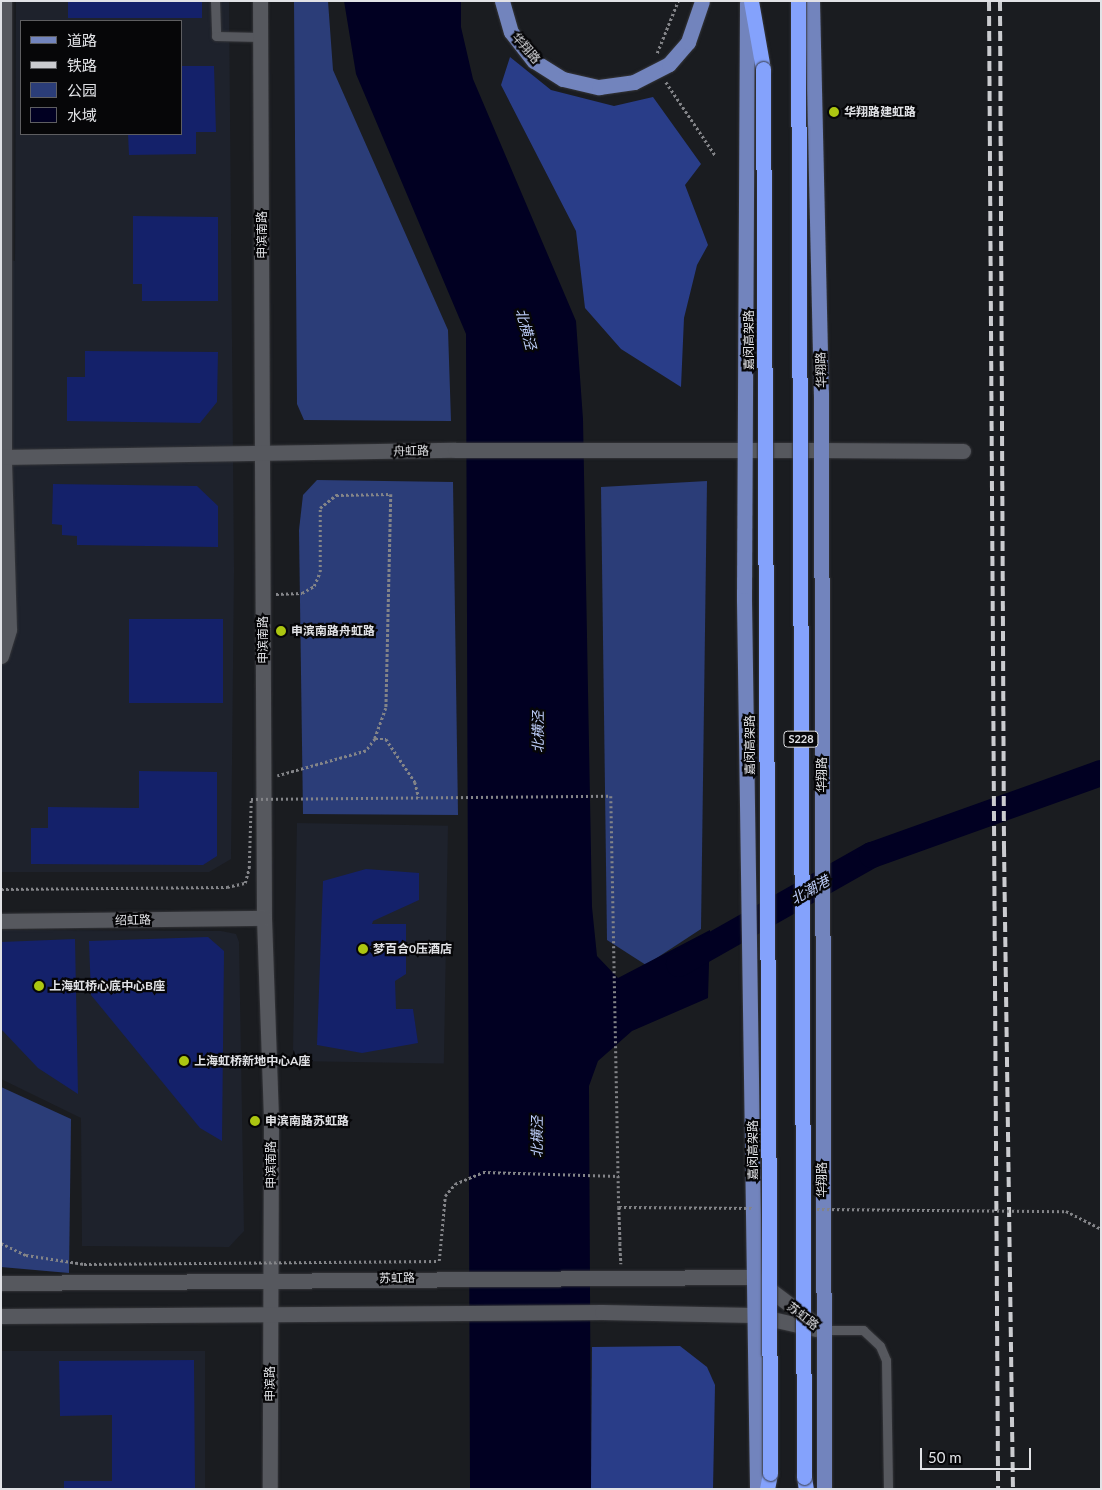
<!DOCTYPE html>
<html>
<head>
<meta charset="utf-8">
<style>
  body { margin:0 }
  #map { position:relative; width:1102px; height:1490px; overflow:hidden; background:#1a1c20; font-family:Lato,"Noto Sans SC",sans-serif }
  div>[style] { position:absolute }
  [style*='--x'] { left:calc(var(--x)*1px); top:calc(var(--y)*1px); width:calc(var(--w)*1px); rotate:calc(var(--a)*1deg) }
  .built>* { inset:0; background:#1e222c; transform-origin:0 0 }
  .green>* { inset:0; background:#2b3d78 }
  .forest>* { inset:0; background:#293d88 }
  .water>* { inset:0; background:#010022 }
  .river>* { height:26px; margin:-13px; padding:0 13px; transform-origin:13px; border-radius:13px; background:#010022 }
  .building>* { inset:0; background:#14216a; transform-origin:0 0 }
  .path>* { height:2.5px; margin-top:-1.25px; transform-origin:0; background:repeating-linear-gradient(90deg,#838488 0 2.5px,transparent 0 5px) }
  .roads { filter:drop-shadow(0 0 1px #35363a) drop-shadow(0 0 1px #35363a) }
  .lane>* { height:9px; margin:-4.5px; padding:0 4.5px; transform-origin:4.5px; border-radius:4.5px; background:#56585e }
  .street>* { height:15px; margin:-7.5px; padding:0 7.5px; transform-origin:7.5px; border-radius:7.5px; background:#56585e }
  .secondary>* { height:15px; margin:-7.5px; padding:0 7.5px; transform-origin:7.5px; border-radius:7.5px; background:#56585e }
  .primary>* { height:15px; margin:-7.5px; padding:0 7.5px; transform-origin:7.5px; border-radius:7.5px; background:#7284bd }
  .highway>* { height:15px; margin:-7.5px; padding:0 7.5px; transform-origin:7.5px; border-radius:7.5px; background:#84a2fc }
  .rail>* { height:4px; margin-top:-2px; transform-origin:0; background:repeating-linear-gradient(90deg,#cacbcf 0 10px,transparent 0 15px) }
  .path-bridge>* { height:2.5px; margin-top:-1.25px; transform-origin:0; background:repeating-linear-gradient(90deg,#838488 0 2.5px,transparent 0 5px) }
  .bridges { filter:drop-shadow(0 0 1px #35363a) drop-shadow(0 0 1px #35363a) }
  .primary-bridge>* { height:15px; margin:-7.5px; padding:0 7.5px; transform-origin:7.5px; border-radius:7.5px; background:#7284bd }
  .highway-bridge>* { height:15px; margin:-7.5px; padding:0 7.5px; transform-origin:7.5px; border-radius:7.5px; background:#84a2fc }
  .dots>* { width:14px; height:14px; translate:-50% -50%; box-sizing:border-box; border:2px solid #060608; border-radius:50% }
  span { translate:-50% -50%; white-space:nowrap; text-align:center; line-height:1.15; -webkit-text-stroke:4.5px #060608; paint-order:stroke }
  .shield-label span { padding:1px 4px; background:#060608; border:1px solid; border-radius:4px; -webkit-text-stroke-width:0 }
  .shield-label { font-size:11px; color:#e1e2e6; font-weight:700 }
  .street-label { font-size:12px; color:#e1e2e6 }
  .poi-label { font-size:12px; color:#e1e2e6; font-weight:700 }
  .left { translate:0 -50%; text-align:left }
  .water-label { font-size:14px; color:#bbcbf6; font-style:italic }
  .frame { position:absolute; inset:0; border:2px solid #e1e2e6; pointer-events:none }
  .legend { position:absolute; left:20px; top:20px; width:162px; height:115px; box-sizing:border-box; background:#060608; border:1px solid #5e5e61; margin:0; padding:6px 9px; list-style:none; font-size:15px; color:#e1e2e6 }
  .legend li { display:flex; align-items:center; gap:10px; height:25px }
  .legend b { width:25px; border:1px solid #5e5e61 }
  .scale { position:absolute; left:920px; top:1448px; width:111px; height:22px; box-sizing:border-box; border:2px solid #e1e2e6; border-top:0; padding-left:6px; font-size:15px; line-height:18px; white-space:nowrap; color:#e1e2e6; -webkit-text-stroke:4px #060608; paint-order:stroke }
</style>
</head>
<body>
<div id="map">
  <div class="built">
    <div style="clip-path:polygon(evenodd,16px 1px,229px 1px,234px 570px,231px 859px,209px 872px,1px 872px,1px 258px,15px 261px,16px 1px,21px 21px,181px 21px,181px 134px,21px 134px,21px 21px)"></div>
    <div style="left:297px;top:823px;width:151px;height:238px;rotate:1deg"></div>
    <div style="clip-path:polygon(1px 930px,221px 931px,236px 934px,239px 942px,244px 1231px,229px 1247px,82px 1246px,81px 1118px,1px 1079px)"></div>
    <div style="left:1px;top:1351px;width:204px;height:138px"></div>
  </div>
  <div class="green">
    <div style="clip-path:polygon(294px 1px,328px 1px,333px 70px,448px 330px,451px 421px,304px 420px,297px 404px)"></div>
    <div style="clip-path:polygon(317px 480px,453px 482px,458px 815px,303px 814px,299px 530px,303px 495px)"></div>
    <div style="clip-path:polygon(707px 481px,701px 929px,646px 965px,607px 940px,601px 487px)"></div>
    <div style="clip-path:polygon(1px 1087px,71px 1119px,69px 1273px,1px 1267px)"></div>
  </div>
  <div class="forest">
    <div style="clip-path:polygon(510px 57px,551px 90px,614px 106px,653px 97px,701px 164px,685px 185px,708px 245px,697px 265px,684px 318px,681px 387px,621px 349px,585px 308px,576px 231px,501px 85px)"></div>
    <div style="clip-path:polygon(680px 1346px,707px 1367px,715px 1385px,713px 1489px,591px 1489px,592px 1347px)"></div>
  </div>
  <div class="water">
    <div style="clip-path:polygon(344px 1px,461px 1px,461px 27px,473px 79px,576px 321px,583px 419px,592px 907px,597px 956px,618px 978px,710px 930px,708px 998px,632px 1031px,598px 1061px,589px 1086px,591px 1489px,470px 1489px,466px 334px,356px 74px)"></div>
  </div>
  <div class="river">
    <div style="--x:679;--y:964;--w:222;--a:-29.5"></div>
    <div style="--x:872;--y:855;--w:243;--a:-19.7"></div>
  </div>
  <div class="building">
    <div style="left:68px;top:1px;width:134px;height:17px"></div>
    <div style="clip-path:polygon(181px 66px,214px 66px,216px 132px,196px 132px,196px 154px,129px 155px,128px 134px,181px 134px)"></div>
    <div style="clip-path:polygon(133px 216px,218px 217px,218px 301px,142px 301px,142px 284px,133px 284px)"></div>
    <div style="clip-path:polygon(85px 351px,218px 352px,217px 402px,200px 423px,67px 421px,67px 377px,85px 377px)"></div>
    <div style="clip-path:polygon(53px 484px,197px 486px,218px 506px,218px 547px,77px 545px,77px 536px,62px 535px,62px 525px,52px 524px)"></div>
    <div style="left:129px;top:619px;width:94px;height:84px"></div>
    <div style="clip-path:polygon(139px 771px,217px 772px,217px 856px,203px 865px,31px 864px,31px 828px,48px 828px,48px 807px,139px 808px)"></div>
    <div style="clip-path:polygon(366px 869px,419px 873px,419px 900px,373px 921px,372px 924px,406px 924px,406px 974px,395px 981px,396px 1009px,413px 1009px,418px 1043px,362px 1053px,317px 1045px,323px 881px)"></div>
    <div style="clip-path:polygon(208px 937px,224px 951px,222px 1141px,200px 1128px,91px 995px,89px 941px)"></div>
    <div style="clip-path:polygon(75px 939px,78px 1094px,38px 1068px,1px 1029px,1px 942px)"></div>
    <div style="clip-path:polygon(194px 1360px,195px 1489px,64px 1489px,64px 1481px,112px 1481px,112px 1415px,60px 1416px,59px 1361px)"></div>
  </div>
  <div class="path">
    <div style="--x:657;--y:53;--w:56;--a:-68"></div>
    <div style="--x:666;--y:82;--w:88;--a:56.1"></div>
    <div style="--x:276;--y:594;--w:26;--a:-2"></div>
    <div style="--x:302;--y:593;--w:14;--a:-30"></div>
    <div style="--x:314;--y:586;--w:15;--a:-67"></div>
    <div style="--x:320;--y:572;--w:64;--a:-90"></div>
    <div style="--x:320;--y:508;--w:21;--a:-39"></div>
    <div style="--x:336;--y:495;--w:55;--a:-1"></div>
    <div style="--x:391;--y:494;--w:214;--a:91.3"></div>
    <div style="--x:386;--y:708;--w:33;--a:110"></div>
    <div style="--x:375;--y:739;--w:15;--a:127"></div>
    <div style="--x:366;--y:751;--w:92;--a:164.3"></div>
    <div style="--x:375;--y:739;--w:11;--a:0"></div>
    <div style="--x:386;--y:739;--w:52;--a:56"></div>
    <div style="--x:415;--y:782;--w:16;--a:76"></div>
    <div style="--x:1;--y:1243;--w:28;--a:26"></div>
    <div style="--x:620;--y:1243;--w:21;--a:87"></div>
  </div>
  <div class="roads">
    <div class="lane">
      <div style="--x:215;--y:1;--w:35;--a:88"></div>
      <div style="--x:216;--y:36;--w:45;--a:1.3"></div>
      <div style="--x:823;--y:1330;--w:40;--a:0"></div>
      <div style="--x:863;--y:1330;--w:23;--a:43"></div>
      <div style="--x:880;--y:1346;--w:15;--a:67"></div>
      <div style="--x:886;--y:1360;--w:129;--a:89.1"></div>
    </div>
    <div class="street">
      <div style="--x:821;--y:450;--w:142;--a:0.4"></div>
      <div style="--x:1;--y:656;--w:28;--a:-73"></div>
      <div style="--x:9;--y:629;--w:172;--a:-91.7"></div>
      <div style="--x:4;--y:457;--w:456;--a:-90"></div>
    </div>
    <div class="secondary">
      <div style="--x:260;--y:1;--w:917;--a:89.75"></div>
      <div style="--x:264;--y:918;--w:204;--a:88"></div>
      <div style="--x:271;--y:1122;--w:367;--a:90.2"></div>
      <div style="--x:1;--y:457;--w:454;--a:-0.9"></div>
      <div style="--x:455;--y:450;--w:366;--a:0"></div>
      <div style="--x:1;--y:921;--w:263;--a:-0.7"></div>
      <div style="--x:1;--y:1283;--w:752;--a:-0.46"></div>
      <div style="--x:753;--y:1277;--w:88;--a:37.1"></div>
      <div style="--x:1;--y:1316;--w:601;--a:-0.38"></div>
      <div style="--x:602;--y:1312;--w:152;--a:1.1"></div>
      <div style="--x:754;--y:1315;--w:64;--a:12.7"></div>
    </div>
    <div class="primary">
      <div style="--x:812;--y:1;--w:392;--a:88.7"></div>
      <div style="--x:821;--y:393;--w:1096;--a:89.84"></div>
      <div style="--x:747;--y:3;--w:597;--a:90.29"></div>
      <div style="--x:744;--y:600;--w:889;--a:89.16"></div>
    </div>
    <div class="highway">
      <div style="--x:751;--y:1;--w:69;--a:80"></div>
      <div style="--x:804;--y:1477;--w:12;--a:81"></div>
      <div style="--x:767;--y:1489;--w:16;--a:-79"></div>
    </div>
  </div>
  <div class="rail">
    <div style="--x:989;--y:1;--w:1488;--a:89.65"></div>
    <div style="--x:1000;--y:1;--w:846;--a:89.73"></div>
    <div style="--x:1004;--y:847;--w:642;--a:89.2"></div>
  </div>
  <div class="path-bridge">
    <div style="--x:1;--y:889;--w:226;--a:-0.5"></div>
    <div style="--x:227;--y:887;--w:18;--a:-13"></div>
    <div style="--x:245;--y:883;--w:16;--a:-75"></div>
    <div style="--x:249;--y:868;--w:69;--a:-88.3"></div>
    <div style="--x:251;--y:799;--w:360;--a:-0.5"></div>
    <div style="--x:611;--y:796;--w:411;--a:88.9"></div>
    <div style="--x:619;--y:1207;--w:135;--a:0.4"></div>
    <div style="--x:619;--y:1207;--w:36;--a:88"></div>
    <div style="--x:817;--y:1209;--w:249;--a:0.5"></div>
    <div style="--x:1066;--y:1211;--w:39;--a:27"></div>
    <div style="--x:26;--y:1255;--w:59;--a:8.8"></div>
    <div style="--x:84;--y:1264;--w:355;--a:-0.5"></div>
    <div style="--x:439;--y:1261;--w:65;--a:-84.7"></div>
    <div style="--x:445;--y:1196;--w:16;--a:-50"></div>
    <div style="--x:455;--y:1184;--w:30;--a:-23"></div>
    <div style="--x:483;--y:1172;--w:136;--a:1.7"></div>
  </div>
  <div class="bridges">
    <div class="primary-bridge">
      <div style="--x:502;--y:1;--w:32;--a:74"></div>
      <div style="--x:511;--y:32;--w:37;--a:52"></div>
      <div style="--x:534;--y:61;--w:34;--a:32"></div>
      <div style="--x:563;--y:79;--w:37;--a:13"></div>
      <div style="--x:599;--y:87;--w:35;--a:-8"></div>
      <div style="--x:634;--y:82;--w:39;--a:-27"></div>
      <div style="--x:669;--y:64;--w:29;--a:-49"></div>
      <div style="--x:688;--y:42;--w:43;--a:-71.1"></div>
    </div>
    <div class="highway-bridge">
      <div style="--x:798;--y:1;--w:1476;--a:89.77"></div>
      <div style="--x:763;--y:69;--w:1404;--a:89.71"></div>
    </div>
  </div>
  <div class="dots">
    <div style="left:834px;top:112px;background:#acc611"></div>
    <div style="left:281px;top:631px;background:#acc611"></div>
    <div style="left:363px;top:949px;background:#acc611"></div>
    <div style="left:39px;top:986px;background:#acc611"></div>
    <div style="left:184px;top:1061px;background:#acc611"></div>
    <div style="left:255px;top:1121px;background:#acc611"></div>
  </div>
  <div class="shield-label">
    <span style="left:801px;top:739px">S228</span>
  </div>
  <div class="street-label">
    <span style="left:526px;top:48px;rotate:49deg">华翔路</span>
    <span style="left:262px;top:235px;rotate:-90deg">申滨南路</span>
    <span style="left:749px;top:340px;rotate:-90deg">嘉闵高架路</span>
    <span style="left:821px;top:370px;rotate:-92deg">华翔路</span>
    <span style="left:411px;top:451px;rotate:-1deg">舟虹路</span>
    <span style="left:263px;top:640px;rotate:-90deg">申滨南路</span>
    <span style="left:750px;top:745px;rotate:-90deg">嘉闵高架路</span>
    <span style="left:822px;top:775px;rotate:-90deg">华翔路</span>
    <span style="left:133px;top:920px;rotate:-1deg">绍虹路</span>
    <span style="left:753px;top:1150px;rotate:-90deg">嘉闵高架路</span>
    <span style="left:271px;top:1165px;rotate:-90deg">申滨南路</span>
    <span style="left:822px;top:1180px;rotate:-90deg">华翔路</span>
    <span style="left:397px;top:1278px;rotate:-1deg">苏虹路</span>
    <span style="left:803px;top:1316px;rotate:38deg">苏虹路</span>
    <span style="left:270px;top:1384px;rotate:-90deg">申滨路</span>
  </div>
  <div class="poi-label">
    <span class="left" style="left:844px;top:112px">华翔路建虹路</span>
    <span class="left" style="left:291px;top:631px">申滨南路舟虹路</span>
    <span class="left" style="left:373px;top:949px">梦百合0压酒店</span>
    <span class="left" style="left:49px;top:986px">上海虹桥心底中心B座</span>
    <span class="left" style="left:194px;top:1061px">上海虹桥新地中心A座</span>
    <span class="left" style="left:265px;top:1121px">申滨南路苏虹路</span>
  </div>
  <div class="water-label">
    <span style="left:526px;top:329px;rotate:75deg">北横泾</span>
    <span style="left:538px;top:732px;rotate:-90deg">北横泾</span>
    <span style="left:810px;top:890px;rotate:-30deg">北潮港</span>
    <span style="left:537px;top:1137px;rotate:-90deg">北横泾</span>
  </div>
  <div class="frame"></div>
  <ul class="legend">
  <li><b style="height:6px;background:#7284bd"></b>道路</li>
  <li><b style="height:6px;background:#cacbcf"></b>铁路</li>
  <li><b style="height:14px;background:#2b3d78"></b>公园</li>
  <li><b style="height:14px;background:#010022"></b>水域</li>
  </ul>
  <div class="scale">50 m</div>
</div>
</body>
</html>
